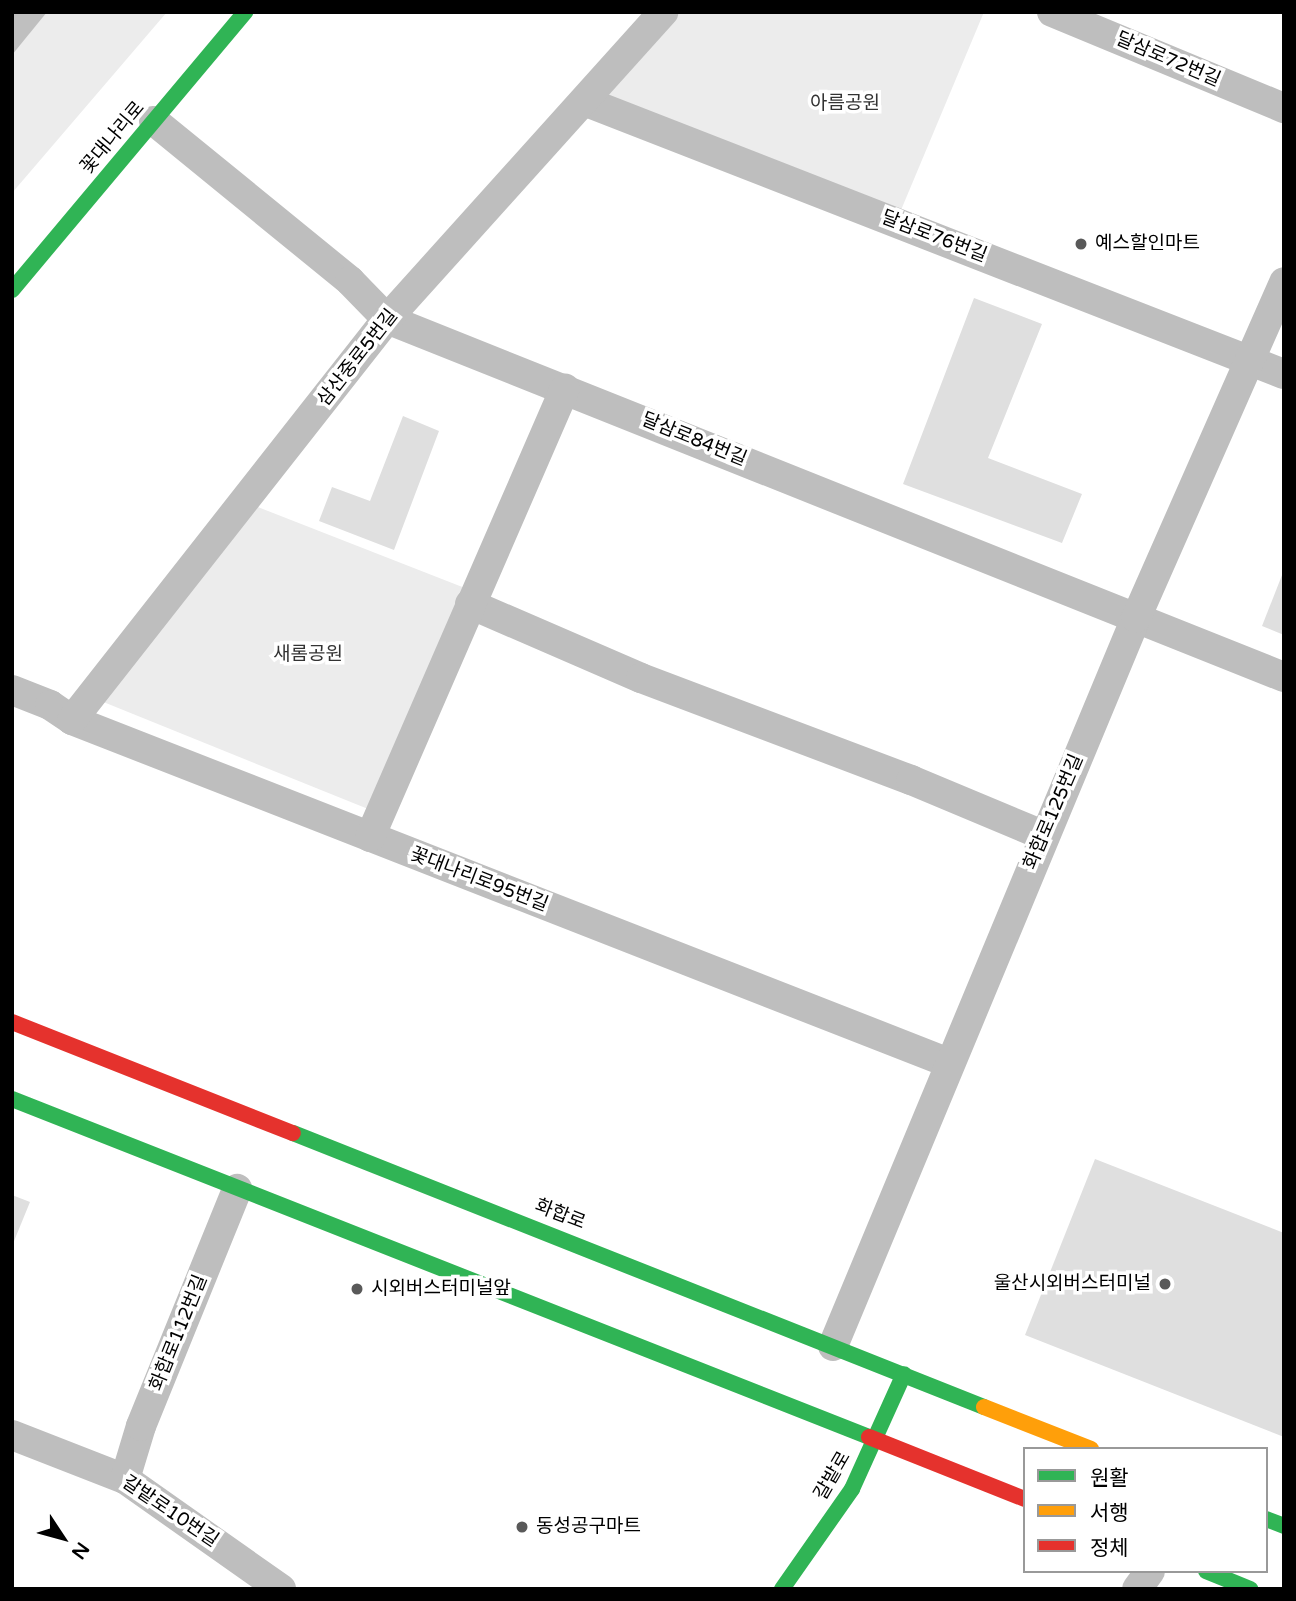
<!DOCTYPE html>
<html>
<head>
<meta charset="utf-8">
<style>
  body { margin:0 }
  #map { position:relative; width:1296px; height:1601px; overflow:hidden; background:#fff; font-family:"Varela Round","Noto Sans KR",sans-serif }
  div>[style] { position:absolute }
  [style*='--x'] { left:calc(var(--x)*1px); top:calc(var(--y)*1px); width:calc(var(--w)*1px); rotate:calc(var(--a)*1deg) }
  .green>* { inset:0; background:#ececec }
  .water>* { inset:0; background:#bfbfbf }
  .building>* { inset:0; background:#dfdfdf }
  .street>* { height:30px; margin:-15px; padding:0 15px; transform-origin:15px; border-radius:15px; background:#bebebe }
  .fast>* { height:16px; margin:-8px; padding:0 8px; transform-origin:8px; border-radius:8px; background:#30b455 }
  .slow>* { height:16px; margin:-8px; padding:0 8px; transform-origin:8px; border-radius:8px; background:#ff9f0a }
  .jam>* { height:16px; margin:-8px; padding:0 8px; transform-origin:8px; border-radius:8px; background:#e5322d }
  .dots>* { width:19px; height:19px; translate:-50% -50%; box-sizing:border-box; border:4px solid #fff; border-radius:50% }
  span { translate:-50% -50%; white-space:nowrap; text-align:center; line-height:1.15; -webkit-text-stroke:7px #fff; paint-order:stroke }
  .street-label { font-size:19px; color:#000 }
  .park-label { font-size:19px; color:#333 }
  .poi-label { font-size:19px; color:#000 }
  .left { translate:0 -50%; text-align:left }
  .right { translate:-100% -50%; text-align:right }
  .frame { position:absolute; inset:0; border:14px solid #000; pointer-events:none }
  .legend { position:absolute; left:1023px; top:1447px; width:245px; height:126px; box-sizing:border-box; background:#fff; border:2px solid #999; margin:0; padding:9px 12px; list-style:none; font-size:21px; color:#000 }
  .legend li { display:flex; align-items:center; gap:14px; height:35px }
  .legend b { width:35px; border:2px solid #999 }
  .north { position:absolute; left:28px; top:1503px; width:70px; height:70px; -webkit-text-stroke:5px #fff; paint-order:stroke; rotate:126deg; font-size:19px; font-weight:700; line-height:28px; text-align:center; color:#000 }
  .north::after { content:''; display:block; margin:auto; width:24px; height:32px; background:#000; clip-path:polygon(50% 0,100% 100%,50% 72%,0 100%) }
</style>
</head>
<body>
<div id="map">
  <div class="green">
    <div style="clip-path:polygon(12px 12px,167px 12px,12px 193px)"></div>
    <div style="clip-path:polygon(672px 12px,984px 12px,896px 222px,596px 106px)"></div>
    <div style="clip-path:polygon(245px 502px,470px 590px,378px 813px,91px 697px)"></div>
  </div>
  <div class="water">
    <div style="clip-path:polygon(12px 12px,47px 12px,12px 55px)"></div>
  </div>
  <div class="building">
    <div style="clip-path:polygon(974px 298px,1042px 324px,988px 458px,1082px 494px,1062px 543px,903px 484px)"></div>
    <div style="clip-path:polygon(403px 416px,439px 431px,394px 550px,319px 521px,332px 487px,370px 501px)"></div>
    <div style="clip-path:polygon(1284px 570px,1284px 635px,1262px 626px)"></div>
    <div style="clip-path:polygon(1095px 1159px,1284px 1233px,1284px 1437px,1025px 1335px)"></div>
    <div style="clip-path:polygon(12px 1195px,30px 1202px,12px 1246px)"></div>
  </div>
  <div class="street">
    <div style="--x:1052;--y:12;--w:251;--a:22.5"></div>
    <div style="--x:584;--y:101;--w:751;--a:21.31"></div>
    <div style="--x:154;--y:121;--w:253;--a:39.2"></div>
    <div style="--x:350;--y:281;--w:53;--a:45.8"></div>
    <div style="--x:387;--y:319;--w:966;--a:21.76"></div>
    <div style="--x:470;--y:604;--w:186;--a:23.4"></div>
    <div style="--x:641;--y:678;--w:289;--a:20.7"></div>
    <div style="--x:911;--y:780;--w:145;--a:22.7"></div>
    <div style="--x:12;--y:690;--w:41;--a:21.5"></div>
    <div style="--x:50;--y:705;--w:27;--a:34"></div>
    <div style="--x:72;--y:720;--w:942;--a:21.36"></div>
    <div style="--x:72;--y:720;--w:510;--a:-51.85"></div>
    <div style="--x:387;--y:319;--w:413;--a:-48"></div>
    <div style="--x:370;--y:837;--w:489;--a:-66.5"></div>
    <div style="--x:833;--y:1346;--w:789;--a:-67.4"></div>
    <div style="--x:1136;--y:618;--w:367;--a:-66.2"></div>
    <div style="--x:12;--y:1435;--w:121;--a:21.3"></div>
    <div style="--x:125;--y:1479;--w:191;--a:35.2"></div>
    <div style="--x:125;--y:1479;--w:55;--a:-73.2"></div>
    <div style="--x:141;--y:1426;--w:256;--a:-67.9"></div>
    <div style="--x:1137;--y:1589;--w:22;--a:-54"></div>
  </div>
  <div class="fast">
    <div style="--x:12;--y:290;--w:363;--a:-50"></div>
    <div style="--x:12;--y:1099;--w:921;--a:21.52"></div>
    <div style="--x:293;--y:1133;--w:743;--a:21.63"></div>
    <div style="--x:1266;--y:1519;--w:19;--a:21"></div>
    <div style="--x:1206;--y:1571;--w:48;--a:22.2"></div>
    <div style="--x:782;--y:1589;--w:122;--a:-55"></div>
    <div style="--x:852;--y:1489;--w:126;--a:-65.7"></div>
  </div>
  <div class="slow">
    <div style="--x:984;--y:1407;--w:115;--a:21.4"></div>
  </div>
  <div class="jam">
    <div style="--x:12;--y:1022;--w:302;--a:21.6"></div>
    <div style="--x:869;--y:1437;--w:168;--a:21.7"></div>
  </div>
  <div class="dots">
    <div style="left:1081px;top:244px;background:#595959"></div>
    <div style="left:1165px;top:1284px;background:#595959"></div>
    <div style="left:357px;top:1289px;background:#595959"></div>
    <div style="left:522px;top:1527px;background:#595959"></div>
  </div>
  <div class="street-label">
    <span style="left:1168px;top:60px;rotate:23deg">달삼로72번길</span>
    <span style="left:113px;top:138px;rotate:-50deg">꽃대나리로</span>
    <span style="left:934px;top:237px;rotate:21deg">달삼로76번길</span>
    <span style="left:358px;top:358px;rotate:-52deg">삼산중로5번길</span>
    <span style="left:694px;top:440px;rotate:22deg">달삼로84번길</span>
    <span style="left:1054px;top:812px;rotate:-67deg">화합로125번길</span>
    <span style="left:479px;top:880px;rotate:21deg">꽃대나리로95번길</span>
    <span style="left:560px;top:1215px;rotate:21deg">화합로</span>
    <span style="left:179px;top:1333px;rotate:-68deg">화합로112번길</span>
    <span style="left:833px;top:1476px;rotate:-60deg">갈밭로</span>
    <span style="left:170px;top:1512px;rotate:34deg">갈밭로10번길</span>
  </div>
  <div class="park-label">
    <span style="left:845px;top:104px">아름공원</span>
    <span style="left:308px;top:655px">새롬공원</span>
  </div>
  <div class="poi-label">
    <span class="left" style="left:1095px;top:244px">예스할인마트</span>
    <span class="right" style="left:1151px;top:1284px">울산시외버스터미널</span>
    <span class="left" style="left:371px;top:1289px">시외버스터미널앞</span>
    <span class="left" style="left:536px;top:1527px">동성공구마트</span>
  </div>
  <div class="frame"></div>
  <ul class="legend">
  <li><b style="height:9px;background:#30b455"></b>원활</li>
  <li><b style="height:9px;background:#ff9f0a"></b>서행</li>
  <li><b style="height:9px;background:#e5322d"></b>정체</li>
  </ul>
  <div class="north">N</div>
</div>
</body>
</html>
